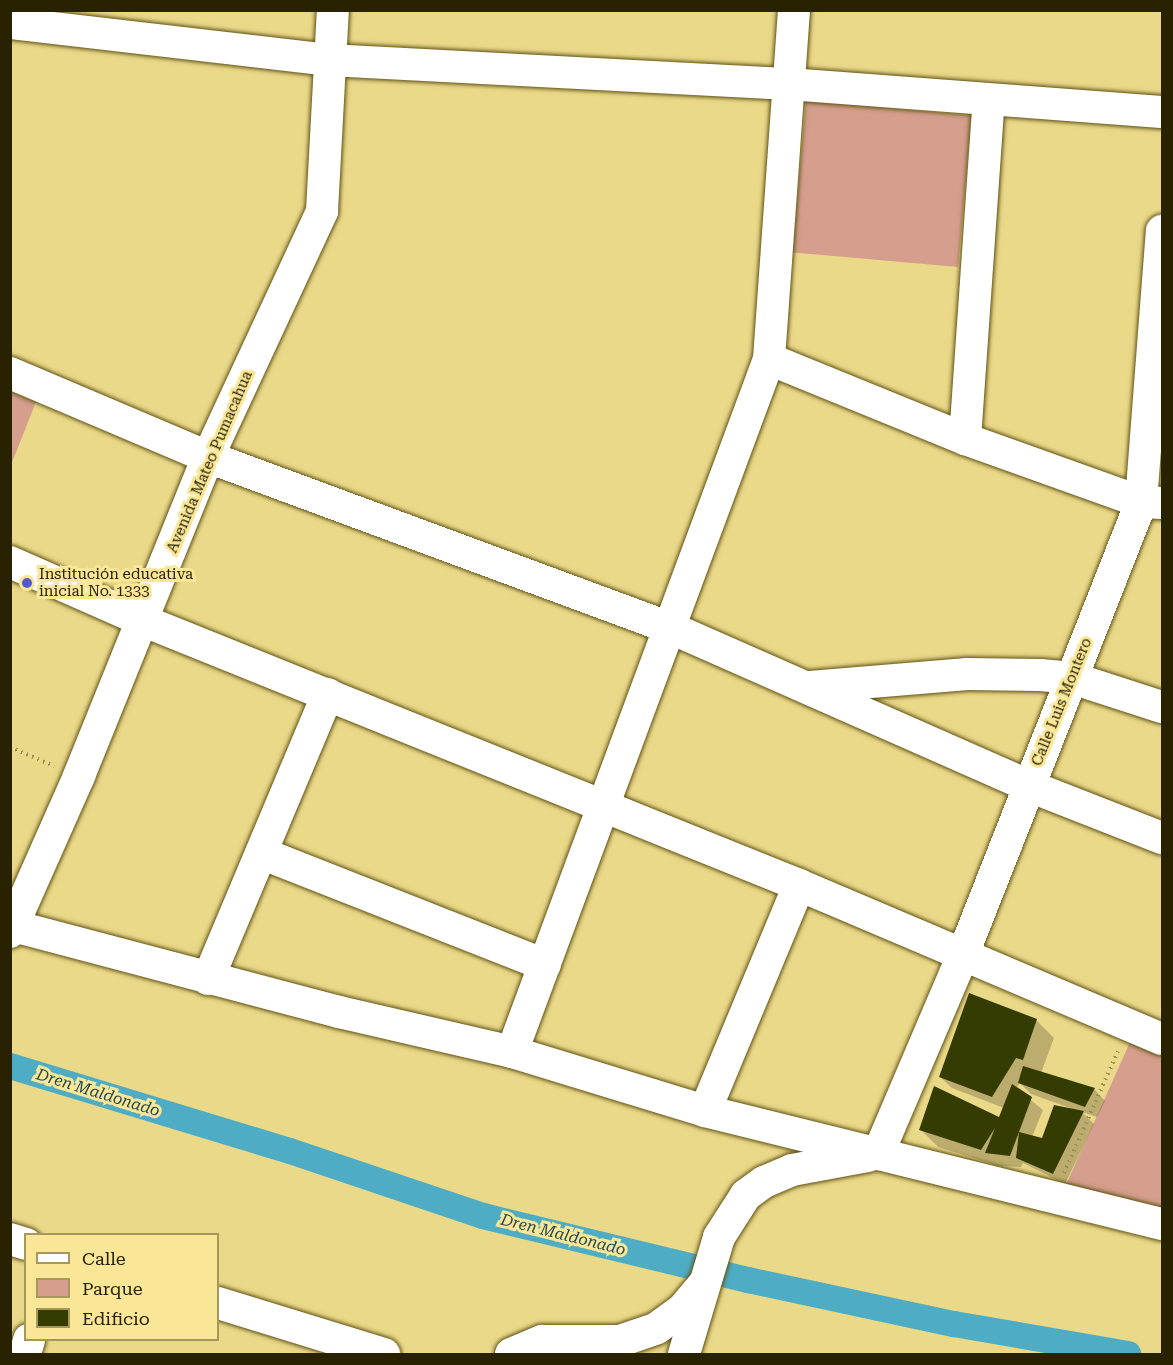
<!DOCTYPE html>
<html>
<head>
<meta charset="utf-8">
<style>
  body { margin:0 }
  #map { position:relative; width:1173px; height:1365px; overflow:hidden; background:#ebd98a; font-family:"Roboto Serif",serif }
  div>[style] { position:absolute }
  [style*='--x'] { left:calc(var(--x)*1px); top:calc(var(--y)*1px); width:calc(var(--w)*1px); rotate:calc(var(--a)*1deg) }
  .green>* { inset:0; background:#d59e8d; transform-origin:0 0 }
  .shadow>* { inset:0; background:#0003 }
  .canal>* { height:26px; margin:-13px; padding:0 13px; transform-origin:13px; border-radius:13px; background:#4eadc4 }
  .building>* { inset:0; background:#353c02 }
  .path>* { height:4px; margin-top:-2px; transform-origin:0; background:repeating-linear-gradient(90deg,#9b8e52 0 1.5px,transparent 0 6px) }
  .roads { filter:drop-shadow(0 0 2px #5f5213) drop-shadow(0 0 2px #5f5213) }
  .minor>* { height:32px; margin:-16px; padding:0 16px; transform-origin:16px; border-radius:16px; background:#fff }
  .dots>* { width:16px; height:16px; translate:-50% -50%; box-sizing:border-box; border:3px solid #f9e697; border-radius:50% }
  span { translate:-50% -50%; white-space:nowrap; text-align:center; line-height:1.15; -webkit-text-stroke:6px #f9e697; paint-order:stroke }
  .street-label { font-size:15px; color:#292201 }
  .poi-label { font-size:15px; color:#292201 }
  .left { translate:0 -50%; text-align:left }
  .water-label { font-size:16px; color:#1d4752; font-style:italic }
  .frame { position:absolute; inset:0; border:12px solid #292201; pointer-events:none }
  .legend { position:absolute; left:24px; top:1233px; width:195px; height:108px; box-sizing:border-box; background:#f9e697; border:2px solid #a6985b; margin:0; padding:8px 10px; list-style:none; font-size:18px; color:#292201 }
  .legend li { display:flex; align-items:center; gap:12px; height:30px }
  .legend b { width:30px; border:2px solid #a6985b }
</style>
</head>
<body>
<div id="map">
  <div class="green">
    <div style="left:806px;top:101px;width:166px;height:152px;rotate:5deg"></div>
    <div style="clip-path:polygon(11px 392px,36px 402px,11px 465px)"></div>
    <div style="clip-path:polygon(1131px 1040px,1162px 1053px,1162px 1213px,1065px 1187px)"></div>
  </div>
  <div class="shadow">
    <div style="clip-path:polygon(evenodd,1036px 1020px,1054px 1038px,1041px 1073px,1094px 1089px,1105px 1101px,1097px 1117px,1082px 1112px,1094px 1124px,1065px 1184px,1023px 1163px,1021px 1167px,999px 1166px,938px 1147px,920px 1129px,1000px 1119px,1004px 1108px,952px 1088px,940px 1077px,1036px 1020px,1020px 1083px,1031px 1094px,1070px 1108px,1042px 1140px,1032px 1137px,1043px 1110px,1016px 1088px,1020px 1083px)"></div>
  </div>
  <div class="canal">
    <div style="--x:10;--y:1066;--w:293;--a:16.9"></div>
    <div style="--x:290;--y:1151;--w:204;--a:18.6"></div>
    <div style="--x:483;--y:1216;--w:273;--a:13.6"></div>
    <div style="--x:748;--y:1280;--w:211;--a:12.1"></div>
    <div style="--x:954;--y:1324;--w:177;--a:9.8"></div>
  </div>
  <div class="building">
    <div style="clip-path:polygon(969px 993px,1037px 1019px,1023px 1060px,1016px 1058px,992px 1097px,939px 1077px)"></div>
    <div style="clip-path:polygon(1023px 1066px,1095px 1088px,1085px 1107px,1018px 1083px)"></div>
    <div style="clip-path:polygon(1012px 1084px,1032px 1097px,1019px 1132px,1042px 1138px,1054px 1105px,1084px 1111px,1053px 1174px,1016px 1158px,1019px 1132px,1010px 1156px,985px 1153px,995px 1128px,981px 1150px,919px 1130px,934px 1086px,999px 1117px)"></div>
  </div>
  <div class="path">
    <div style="--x:10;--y:747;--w:48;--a:23.4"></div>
    <div style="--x:1064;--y:1173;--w:133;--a:-66.1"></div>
  </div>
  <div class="roads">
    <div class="minor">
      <div style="--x:10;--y:23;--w:322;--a:6.6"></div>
      <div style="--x:330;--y:60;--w:459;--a:3"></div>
      <div style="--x:788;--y:84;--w:375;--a:4.3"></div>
      <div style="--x:769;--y:359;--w:212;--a:22.2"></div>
      <div style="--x:965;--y:439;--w:187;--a:19.7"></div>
      <div style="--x:1141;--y:502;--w:21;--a:3"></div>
      <div style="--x:10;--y:373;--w:215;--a:23"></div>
      <div style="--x:208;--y:457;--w:494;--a:20.3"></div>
      <div style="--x:671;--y:628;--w:391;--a:23.8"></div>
      <div style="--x:1029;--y:786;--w:143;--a:21.4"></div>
      <div style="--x:965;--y:439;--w:340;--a:-86"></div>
      <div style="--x:10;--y:562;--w:146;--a:23.8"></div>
      <div style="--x:144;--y:621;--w:706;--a:21.95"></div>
      <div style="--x:799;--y:885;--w:394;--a:23"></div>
      <div style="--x:810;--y:687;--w:158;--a:-4.7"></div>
      <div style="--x:967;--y:674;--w:73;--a:0.8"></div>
      <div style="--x:1040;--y:675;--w:32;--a:5"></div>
      <div style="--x:1072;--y:678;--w:95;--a:17.9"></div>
      <div style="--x:261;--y:853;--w:305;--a:21.5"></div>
      <div style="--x:10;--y:925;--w:340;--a:14.8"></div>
      <div style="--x:339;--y:1012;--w:178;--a:13"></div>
      <div style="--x:512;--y:1052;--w:202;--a:17"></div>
      <div style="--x:705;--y:1111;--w:471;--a:13.9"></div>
      <div style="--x:10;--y:932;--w:171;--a:-66.1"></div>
      <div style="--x:79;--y:776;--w:344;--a:-68"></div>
      <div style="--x:208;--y:457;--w:271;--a:-65.1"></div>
      <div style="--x:322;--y:211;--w:201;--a:-86.9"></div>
      <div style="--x:208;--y:979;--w:309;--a:-67.2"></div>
      <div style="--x:512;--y:1052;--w:739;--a:-69.65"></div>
      <div style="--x:769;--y:359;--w:350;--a:-85.9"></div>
      <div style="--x:705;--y:1111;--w:245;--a:-67.4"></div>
      <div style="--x:878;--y:1154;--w:214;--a:-66.9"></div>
      <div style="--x:962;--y:957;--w:489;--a:-68.5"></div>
      <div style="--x:1141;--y:502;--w:272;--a:-85.6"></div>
      <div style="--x:10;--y:1239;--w:17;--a:17"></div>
      <div style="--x:218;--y:1303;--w:174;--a:17.1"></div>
      <div style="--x:25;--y:1354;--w:15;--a:-74"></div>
      <div style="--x:511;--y:1354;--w:34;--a:-23"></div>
      <div style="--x:542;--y:1341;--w:78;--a:0"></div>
      <div style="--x:620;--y:1341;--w:39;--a:-19"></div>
      <div style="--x:657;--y:1328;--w:31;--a:-36"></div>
      <div style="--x:682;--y:1310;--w:33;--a:-50"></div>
      <div style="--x:684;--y:1354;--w:122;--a:-73.3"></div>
      <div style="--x:719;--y:1237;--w:50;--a:-57.3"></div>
      <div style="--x:746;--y:1195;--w:22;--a:-36"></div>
      <div style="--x:764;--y:1182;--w:30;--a:-23"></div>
      <div style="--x:792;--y:1170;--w:77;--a:-10.4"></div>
    </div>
  </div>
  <div class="dots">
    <div style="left:27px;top:583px;background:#5559d0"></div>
  </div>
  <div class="street-label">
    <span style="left:210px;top:462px;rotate:-67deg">Avenida Mateo Pumacahua</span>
    <span style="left:1062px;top:702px;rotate:-68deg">Calle Luis Montero</span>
  </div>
  <div class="poi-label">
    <span class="left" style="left:39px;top:583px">Institución educativa<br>inicial No. 1333</span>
  </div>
  <div class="water-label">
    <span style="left:98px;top:1093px;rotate:17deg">Dren Maldonado</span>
    <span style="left:563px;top:1235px;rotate:14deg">Dren Maldonado</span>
  </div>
  <div class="frame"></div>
  <ul class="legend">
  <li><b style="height:8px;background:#fff"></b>Calle</li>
  <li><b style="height:16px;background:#d59e8d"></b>Parque</li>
  <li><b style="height:16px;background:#353c02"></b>Edificio</li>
  </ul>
</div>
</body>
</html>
